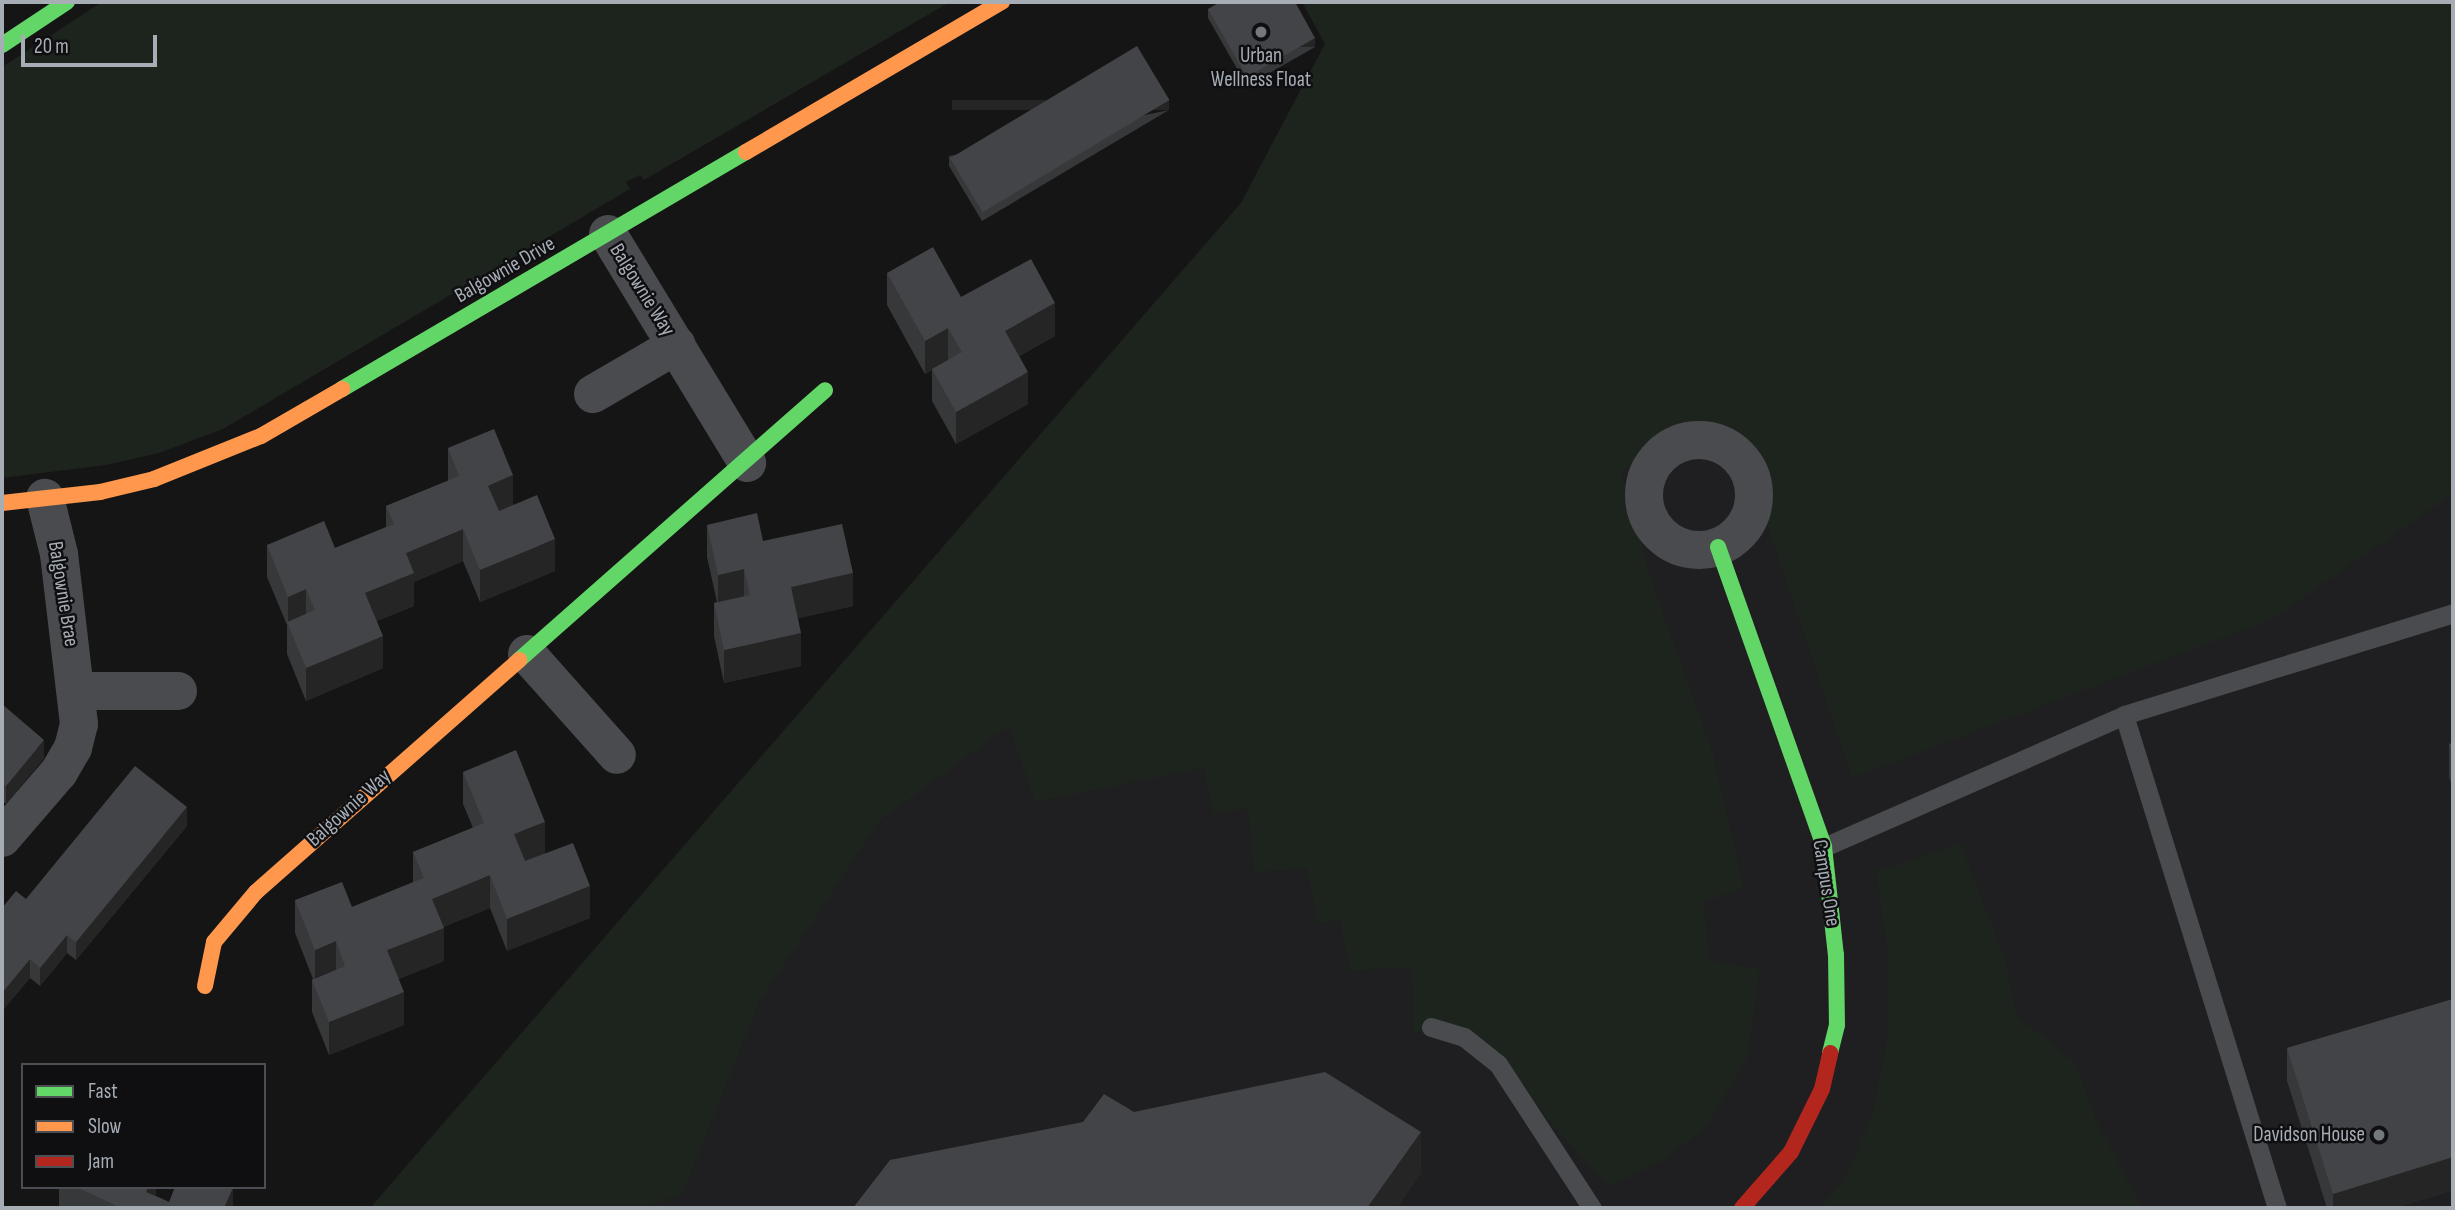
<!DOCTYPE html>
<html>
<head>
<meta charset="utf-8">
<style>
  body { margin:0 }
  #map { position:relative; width:2455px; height:1210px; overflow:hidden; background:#151515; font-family:"Sofia Sans Condensed",sans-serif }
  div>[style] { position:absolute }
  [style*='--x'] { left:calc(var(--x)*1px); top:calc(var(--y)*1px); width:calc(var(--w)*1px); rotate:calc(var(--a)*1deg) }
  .built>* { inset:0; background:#1f1f21 }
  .green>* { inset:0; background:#1d231d }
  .lane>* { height:19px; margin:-9.5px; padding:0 9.5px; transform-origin:9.5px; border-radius:9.5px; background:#494b4e }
  .street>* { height:38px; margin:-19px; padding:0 19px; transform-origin:19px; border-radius:19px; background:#494b4e }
  .street>.ring { margin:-19px; padding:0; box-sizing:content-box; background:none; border:38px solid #494b4e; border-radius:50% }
  .fast>* { height:16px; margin:-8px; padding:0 8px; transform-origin:8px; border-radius:8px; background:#63d668 }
  .slow>* { height:16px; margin:-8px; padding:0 8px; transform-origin:8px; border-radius:8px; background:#ff974d }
  .jam>* { height:16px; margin:-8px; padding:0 8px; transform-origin:8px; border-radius:8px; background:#b3261e }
  .wall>* { inset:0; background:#373839 }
  .shaded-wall>* { inset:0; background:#252525; transform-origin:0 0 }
  .building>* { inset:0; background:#434447; transform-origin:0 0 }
  .dots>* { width:19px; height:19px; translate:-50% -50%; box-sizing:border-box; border:4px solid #0f0f11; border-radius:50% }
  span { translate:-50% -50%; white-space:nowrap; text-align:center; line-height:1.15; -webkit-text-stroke:5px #0f0f11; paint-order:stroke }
  .poi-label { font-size:21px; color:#a6adb5 }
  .right { translate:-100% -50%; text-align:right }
  .street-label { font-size:21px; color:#a6adb5 }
  .frame { position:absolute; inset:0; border:4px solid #a6adb5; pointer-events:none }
  .legend { position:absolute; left:21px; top:1063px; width:245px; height:126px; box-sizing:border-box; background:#0f0f11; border:2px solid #4b4e53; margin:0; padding:9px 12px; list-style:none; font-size:21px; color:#a6adb5 }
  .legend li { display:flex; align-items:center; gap:14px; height:35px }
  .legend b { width:35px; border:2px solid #4b4e53 }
  .scale { position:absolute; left:21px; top:35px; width:136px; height:32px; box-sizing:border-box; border:4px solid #a6adb5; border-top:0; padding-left:9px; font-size:21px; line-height:24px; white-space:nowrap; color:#a6adb5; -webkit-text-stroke:5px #0f0f11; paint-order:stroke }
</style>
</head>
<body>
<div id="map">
  <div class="built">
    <div style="clip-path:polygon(1325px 44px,2453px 94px,2453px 1208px,370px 1208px,1241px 203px)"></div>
  </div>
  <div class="green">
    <div style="clip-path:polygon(102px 2px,950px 2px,644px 180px,640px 175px,626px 182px,630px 189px,223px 429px,159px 453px,106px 465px,2px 478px,2px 67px)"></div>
    <div style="clip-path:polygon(1302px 2px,2453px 2px,2453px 494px,2271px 620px,1852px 778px,1751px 476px,1714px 442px,1681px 443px,1621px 471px,1653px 585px,1713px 753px,1744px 888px,1704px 902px,1709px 960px,1760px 969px,1747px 1059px,1704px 1129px,1659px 1163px,1609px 1187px,1498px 1064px,1464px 1037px,1413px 1031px,1412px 967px,1350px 971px,1340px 920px,1318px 924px,1307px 869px,1254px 872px,1248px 808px,1213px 814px,1204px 768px,1035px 802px,1009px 726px,879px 821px,759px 1003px,683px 1193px,644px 1208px,370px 1208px,1241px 203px,1325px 44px)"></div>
    <div style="clip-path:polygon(1961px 843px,2005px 960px,2017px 1016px,2075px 1062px,2096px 1119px,2142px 1208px,1818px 1208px,1843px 1182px,1872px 1116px,1888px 1036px,1887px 947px,1876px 872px)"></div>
  </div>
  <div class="lane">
    <div style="--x:2124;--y:715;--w:516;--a:72.76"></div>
    <div style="--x:1824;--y:847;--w:328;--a:-23.7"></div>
    <div style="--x:2124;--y:715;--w:344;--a:-17.2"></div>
    <div style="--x:1431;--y:1027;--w:34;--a:17"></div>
    <div style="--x:1464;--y:1037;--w:43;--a:38.5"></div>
    <div style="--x:1498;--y:1064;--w:172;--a:56.9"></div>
  </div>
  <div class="street">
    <div style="--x:608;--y:234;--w:268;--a:58.7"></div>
    <div style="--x:593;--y:394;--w:97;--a:-30.3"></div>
    <div class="ring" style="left:1644px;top:440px;width:72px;height:72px"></div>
    <div style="--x:527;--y:654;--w:135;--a:48.3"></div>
    <div style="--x:77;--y:691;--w:101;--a:0"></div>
    <div style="--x:2;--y:838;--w:87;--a:-49.2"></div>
    <div style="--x:59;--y:772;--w:28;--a:-60"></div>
    <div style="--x:73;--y:748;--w:25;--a:-76"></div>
    <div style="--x:79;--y:724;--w:171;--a:-96.7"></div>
    <div style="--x:59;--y:554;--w:58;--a:-104"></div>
  </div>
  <div class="fast">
    <div style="--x:2;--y:45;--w:78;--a:-33.5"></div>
    <div style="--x:342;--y:389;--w:468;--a:-30.4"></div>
    <div style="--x:1718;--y:547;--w:318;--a:70.5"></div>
    <div style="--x:1824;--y:847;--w:109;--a:83.7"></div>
    <div style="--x:1836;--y:955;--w:70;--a:89.2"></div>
    <div style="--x:1837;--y:1025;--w:29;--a:104"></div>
    <div style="--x:519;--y:660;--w:408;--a:-41.4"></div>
  </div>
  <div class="slow">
    <div style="--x:746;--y:152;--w:297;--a:-30.4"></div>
    <div style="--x:2;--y:503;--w:99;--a:-6.4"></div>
    <div style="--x:100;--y:492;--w:56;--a:-13.5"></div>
    <div style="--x:154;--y:479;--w:115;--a:-21.9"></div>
    <div style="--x:261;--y:436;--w:94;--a:-30.1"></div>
    <div style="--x:205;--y:986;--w:45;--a:-78.4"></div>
    <div style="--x:214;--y:942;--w:65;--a:-50"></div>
    <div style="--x:256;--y:892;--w:351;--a:-41.4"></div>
  </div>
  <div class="jam">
    <div style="--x:1742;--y:1208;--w:74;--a:-48.8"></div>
    <div style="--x:1791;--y:1152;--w:70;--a:-63.8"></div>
    <div style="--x:1822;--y:1089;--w:37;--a:-77"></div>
  </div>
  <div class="wall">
    <div style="clip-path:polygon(1208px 9px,1315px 47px,1247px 86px,1208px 18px)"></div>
    <div style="clip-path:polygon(1169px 110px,982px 221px,949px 166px,949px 156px)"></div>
    <div style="clip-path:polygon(887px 273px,961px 297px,1055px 336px,1019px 356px,1028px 404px,956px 444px,932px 401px,932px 370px,925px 374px,887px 305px)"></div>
    <div style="clip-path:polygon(448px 448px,513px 504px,555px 571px,480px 602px,463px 561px,414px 582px,414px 606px,377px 621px,383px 668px,306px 701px,287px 654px,287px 625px,267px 577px,267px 545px,335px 548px,386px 527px,386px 506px,448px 481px)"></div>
    <div style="clip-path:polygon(707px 525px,763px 541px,853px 606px,798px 618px,801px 666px,724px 683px,714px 636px,714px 603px,717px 602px,707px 557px)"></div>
    <div style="clip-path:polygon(2px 704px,44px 758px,6px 804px,2px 801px)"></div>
    <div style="clip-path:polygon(2453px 743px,2453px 790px,2449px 777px,2449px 744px)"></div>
    <div style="clip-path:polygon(463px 772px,545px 854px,590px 918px,507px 951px,490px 908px,443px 927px,444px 961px,398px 979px,404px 1025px,329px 1055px,312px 1012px,312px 980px,313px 979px,295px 933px,295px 900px,352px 907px,413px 882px,413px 852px,473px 828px,463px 804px)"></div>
    <div style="clip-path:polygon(187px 826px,76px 960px,67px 953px,40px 986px,30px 978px,2px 1011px,2px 908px,26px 899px)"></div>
    <div style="clip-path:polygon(2453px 999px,2453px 1190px,2394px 1208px,2327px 1208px,2287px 1081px,2287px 1048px)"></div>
    <div style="clip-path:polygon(59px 1187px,156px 1187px,156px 1196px,169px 1202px,233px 1208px,59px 1208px)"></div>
  </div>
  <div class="shaded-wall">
    <div style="left:1315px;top:38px;width:9px;height:78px;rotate:90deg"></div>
    <div style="left:1169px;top:100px;width:10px;height:217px;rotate:90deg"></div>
    <div style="clip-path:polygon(1055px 303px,1055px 336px,1005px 363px,1005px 331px)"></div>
    <div style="clip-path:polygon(948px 328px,948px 361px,925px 374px,925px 341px)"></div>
    <div style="clip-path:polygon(1028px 372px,1028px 404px,956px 444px,956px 412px)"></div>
    <div style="clip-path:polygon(513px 475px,513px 508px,488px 518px,488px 486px)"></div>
    <div style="clip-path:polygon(463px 529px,463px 561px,414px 582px,414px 606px,365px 626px,365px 593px,406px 553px)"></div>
    <div style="clip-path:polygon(555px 539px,555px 571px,480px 602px,480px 570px)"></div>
    <div style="clip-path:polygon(744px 569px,744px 602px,718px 608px,718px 575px)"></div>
    <div style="clip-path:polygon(853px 573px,853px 606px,791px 620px,791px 587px)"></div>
    <div style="clip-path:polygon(306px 589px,306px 622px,288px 626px,288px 597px)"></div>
    <div style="clip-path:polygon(801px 633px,801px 666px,724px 683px,724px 650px)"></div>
    <div style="clip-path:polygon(383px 636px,383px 668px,306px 701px,306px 668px)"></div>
    <div style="clip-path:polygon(44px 740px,44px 758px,6px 804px,6px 786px)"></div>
    <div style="clip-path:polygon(187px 807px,187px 826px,76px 960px,76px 942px)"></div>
    <div style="clip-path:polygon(545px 822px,545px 855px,514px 867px,514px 834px)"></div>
    <div style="clip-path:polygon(490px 875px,490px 908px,432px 931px,432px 899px)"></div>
    <div style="clip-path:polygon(590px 886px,590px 918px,507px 951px,507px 919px)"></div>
    <div style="clip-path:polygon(444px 928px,444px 961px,387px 983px,387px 950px)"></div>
    <div style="clip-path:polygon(67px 935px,67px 953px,40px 986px,40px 968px)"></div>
    <div style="clip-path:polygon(336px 941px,336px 974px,315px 982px,315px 950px)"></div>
    <div style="clip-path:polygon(30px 959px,30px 978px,2px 1011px,2px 993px)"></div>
    <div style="clip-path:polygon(404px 992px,404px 1025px,329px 1055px,329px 1022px)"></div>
    <div style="clip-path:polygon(1421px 1132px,1421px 1174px,1397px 1208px,1367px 1208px)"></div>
    <div style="clip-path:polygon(2453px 1157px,2453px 1190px,2394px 1208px,2333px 1208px,2333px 1194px)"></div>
    <div style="clip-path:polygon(148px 1187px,156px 1187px,156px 1203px,146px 1192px)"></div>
    <div style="clip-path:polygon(233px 1188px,233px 1208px,224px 1208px)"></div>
  </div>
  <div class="building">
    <div style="clip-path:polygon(1220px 2px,1295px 2px,1315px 38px,1247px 77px,1208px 9px)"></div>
    <div style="left:1137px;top:46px;width:63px;height:218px;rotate:59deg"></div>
    <div style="clip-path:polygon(933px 247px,961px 297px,1031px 259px,1055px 303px,1005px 331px,1028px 372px,956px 412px,932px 369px,962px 352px,948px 328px,925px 341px,887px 273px)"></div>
    <div style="clip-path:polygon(494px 429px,513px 475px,488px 486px,499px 511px,537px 495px,555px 539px,480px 570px,463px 529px,406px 553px,414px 573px,365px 593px,383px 636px,306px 668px,287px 622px,315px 610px,306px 589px,288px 597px,267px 545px,324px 521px,335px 548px,394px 524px,386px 506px,459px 476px,448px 448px)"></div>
    <div style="clip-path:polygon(757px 513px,763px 541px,842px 524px,853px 573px,791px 587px,801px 633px,724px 650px,714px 603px,750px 595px,744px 569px,718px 575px,707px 525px)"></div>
    <div style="clip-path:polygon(2px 704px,44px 740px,6px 786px,2px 782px)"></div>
    <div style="clip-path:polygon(2453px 743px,2453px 757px,2449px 744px)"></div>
    <div style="clip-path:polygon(516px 750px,545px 822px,514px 834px,525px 861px,573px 843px,590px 886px,507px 919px,490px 875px,432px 899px,444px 928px,387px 950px,404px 992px,329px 1022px,312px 980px,345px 966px,336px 941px,315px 950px,295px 900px,342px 882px,352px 907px,424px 878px,413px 852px,484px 823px,463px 772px)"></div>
    <div style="clip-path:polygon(135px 766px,187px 807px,76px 942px,67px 935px,40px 968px,30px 959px,2px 993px,2px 908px,16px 891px,26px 899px)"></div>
    <div style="clip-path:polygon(2453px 999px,2453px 1157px,2333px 1194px,2287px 1048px)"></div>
    <div style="clip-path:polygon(1325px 1072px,1421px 1132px,1367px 1208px,853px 1208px,890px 1160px,1083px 1122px,1104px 1094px,1134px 1112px)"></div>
    <div style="clip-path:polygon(76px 1187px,148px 1187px,146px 1192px,169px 1202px,175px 1187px,233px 1188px,224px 1208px,113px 1208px,115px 1205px)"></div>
  </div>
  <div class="dots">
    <div style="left:1261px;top:32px;background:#73787d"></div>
    <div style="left:2379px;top:1135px;background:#73787d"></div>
  </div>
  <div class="poi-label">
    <span style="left:1261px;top:68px">Urban<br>Wellness Float</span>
    <span class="right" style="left:2365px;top:1135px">Davidson House</span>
  </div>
  <div class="street-label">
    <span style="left:505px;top:270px;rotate:-30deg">Balgownie Drive</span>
    <span style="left:642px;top:290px;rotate:58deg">Balgownie Way</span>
    <span style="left:63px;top:594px;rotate:81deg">Balgownie Brae</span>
    <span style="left:349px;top:808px;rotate:-42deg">Balgownie Way</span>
    <span style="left:1826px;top:883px;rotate:81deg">Campus One</span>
  </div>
  <div class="frame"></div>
  <ul class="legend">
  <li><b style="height:9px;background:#63d668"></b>Fast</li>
  <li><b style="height:9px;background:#ff974d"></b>Slow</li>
  <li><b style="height:9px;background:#b3261e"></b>Jam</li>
  </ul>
  <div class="scale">20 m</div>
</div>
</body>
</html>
